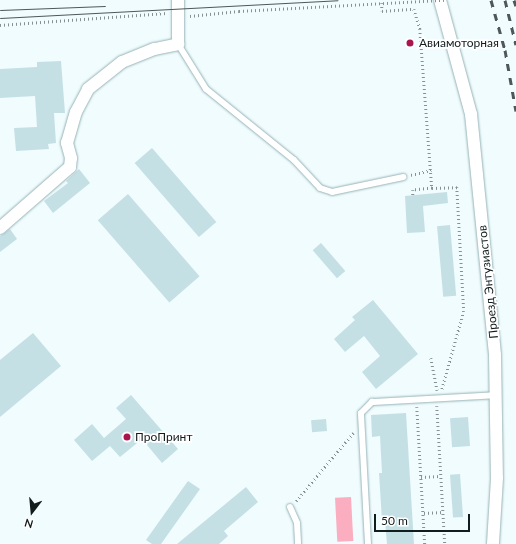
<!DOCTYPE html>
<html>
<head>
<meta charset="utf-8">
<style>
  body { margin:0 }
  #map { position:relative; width:516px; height:544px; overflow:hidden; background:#f0fcfe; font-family:Lato,sans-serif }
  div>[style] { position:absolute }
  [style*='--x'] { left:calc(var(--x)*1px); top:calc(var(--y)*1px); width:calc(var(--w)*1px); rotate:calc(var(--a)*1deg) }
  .green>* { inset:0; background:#fbaebf; transform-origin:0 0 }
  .building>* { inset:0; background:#c4e0e5; transform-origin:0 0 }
  .path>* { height:2.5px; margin-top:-1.25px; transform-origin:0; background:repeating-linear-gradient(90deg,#869193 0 1px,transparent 0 4px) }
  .roads { filter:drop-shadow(0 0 1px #96b2b6) drop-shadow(0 0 1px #96b2b6) }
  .lane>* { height:6px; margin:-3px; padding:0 3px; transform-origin:3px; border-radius:3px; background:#fff }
  .street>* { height:12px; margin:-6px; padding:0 6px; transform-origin:6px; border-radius:6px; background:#fff }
  .tram>* { height:1px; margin:-0.5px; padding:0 0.5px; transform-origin:0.5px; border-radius:0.5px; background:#4d5859 }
  .rail>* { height:3px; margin-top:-1.5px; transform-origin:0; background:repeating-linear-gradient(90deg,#4d5859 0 7px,transparent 0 14px) }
  .path-bridge>* { height:2.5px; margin-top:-1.25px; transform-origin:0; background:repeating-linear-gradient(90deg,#869193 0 1px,transparent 0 4px) }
  .dots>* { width:11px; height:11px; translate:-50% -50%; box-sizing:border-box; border:2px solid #fff; border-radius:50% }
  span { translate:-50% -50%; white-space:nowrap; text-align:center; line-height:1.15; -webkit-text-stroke:3.5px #fff; paint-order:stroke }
  .poi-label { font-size:12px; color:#111c1d }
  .left { translate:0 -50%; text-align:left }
  .street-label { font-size:12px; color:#111c1d }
  .north { position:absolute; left:12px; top:492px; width:40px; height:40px; -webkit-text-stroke:3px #fff; paint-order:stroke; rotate:196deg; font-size:11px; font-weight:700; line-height:16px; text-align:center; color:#111c1d }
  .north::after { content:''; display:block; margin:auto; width:14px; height:18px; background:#111c1d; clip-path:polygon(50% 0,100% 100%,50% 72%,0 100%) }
  .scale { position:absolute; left:374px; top:514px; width:96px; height:18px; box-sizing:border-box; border:2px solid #111c1d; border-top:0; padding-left:5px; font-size:12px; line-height:14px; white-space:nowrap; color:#111c1d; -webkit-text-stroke:3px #fff; paint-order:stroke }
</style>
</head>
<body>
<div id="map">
  <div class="green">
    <div style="left:351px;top:497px;width:44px;height:16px;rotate:87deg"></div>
  </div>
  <div class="building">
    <div style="clip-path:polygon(61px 61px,65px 113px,54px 113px,56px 143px,48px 144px,49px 149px,16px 151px,14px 128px,37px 127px,35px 96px,0 98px,0 69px,37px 67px,37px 62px)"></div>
    <div style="left:152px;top:148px;width:98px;height:23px;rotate:49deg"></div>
    <div style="clip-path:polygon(79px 169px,90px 183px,53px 213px,44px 201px,68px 183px,66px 181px)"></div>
    <div style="clip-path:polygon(447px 192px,448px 203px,423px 206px,425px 232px,407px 233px,405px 196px)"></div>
    <div style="left:128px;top:194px;width:109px;height:40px;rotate:49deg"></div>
    <div style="left:450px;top:225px;width:71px;height:13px;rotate:85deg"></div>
    <div style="clip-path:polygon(10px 229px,17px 239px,0 252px,0 236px)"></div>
    <div style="left:321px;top:243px;width:37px;height:11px;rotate:49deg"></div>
    <div style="clip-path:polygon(373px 300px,418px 354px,376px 389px,362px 372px,380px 356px,364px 336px,345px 352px,334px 339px,355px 320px,352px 317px)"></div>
    <div style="clip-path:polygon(33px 333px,61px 366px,0 417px,0 360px)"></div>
    <div style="clip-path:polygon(131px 395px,178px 449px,162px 463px,142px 439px,120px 457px,110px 446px,92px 461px,74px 440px,92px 424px,104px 438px,126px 419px,116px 408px)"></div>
    <div style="clip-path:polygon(406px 413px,414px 544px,387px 544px,385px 521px,382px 521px,379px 473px,382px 473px,380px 436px,372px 437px,371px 415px)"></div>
    <div style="left:468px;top:417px;width:29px;height:18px;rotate:86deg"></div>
    <div style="left:326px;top:419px;width:12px;height:15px;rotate:85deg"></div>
    <div style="left:460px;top:474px;width:43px;height:10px;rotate:86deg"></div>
    <div style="clip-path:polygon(188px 481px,200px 489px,161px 544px,152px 544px,146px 540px)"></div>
    <div style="clip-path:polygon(246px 487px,258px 502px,224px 531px,228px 536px,219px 544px,177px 544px)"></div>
  </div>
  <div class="path">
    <div style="--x:382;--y:3;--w:8;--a:90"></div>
    <div style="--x:382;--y:11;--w:32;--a:-4"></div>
    <div style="--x:414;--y:9;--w:21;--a:73"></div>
    <div style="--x:420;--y:29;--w:159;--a:85.7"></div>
    <div style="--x:432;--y:188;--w:19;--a:174"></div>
    <div style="--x:413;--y:190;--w:5;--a:90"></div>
    <div style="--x:190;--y:16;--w:49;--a:-5.8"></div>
    <div style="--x:0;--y:25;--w:167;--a:-4.1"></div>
    <div style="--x:411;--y:175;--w:21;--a:-14"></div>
    <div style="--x:432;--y:188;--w:25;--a:-2"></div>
    <div style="--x:457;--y:187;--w:124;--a:86.8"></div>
    <div style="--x:464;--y:311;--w:82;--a:105.6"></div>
    <div style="--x:431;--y:358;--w:33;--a:79"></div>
    <div style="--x:437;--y:406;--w:138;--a:86.7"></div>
    <div style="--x:417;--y:407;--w:137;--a:86.7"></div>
    <div style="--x:421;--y:477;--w:19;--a:-3"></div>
    <div style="--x:296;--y:501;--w:89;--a:-50"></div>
    <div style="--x:424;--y:513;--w:19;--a:-3"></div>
  </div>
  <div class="roads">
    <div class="lane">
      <div style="--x:178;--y:44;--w:53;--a:58.1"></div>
      <div style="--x:206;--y:89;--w:113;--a:38.9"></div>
      <div style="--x:294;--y:160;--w:38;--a:47"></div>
      <div style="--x:320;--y:188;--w:13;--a:18"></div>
      <div style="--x:332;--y:192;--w:73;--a:-11.9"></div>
      <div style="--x:290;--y:507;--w:17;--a:66"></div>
      <div style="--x:297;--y:523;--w:21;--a:87"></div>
      <div style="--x:368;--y:544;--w:131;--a:-93.1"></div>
      <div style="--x:361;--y:413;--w:16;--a:-45"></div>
      <div style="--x:372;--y:402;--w:124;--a:-3.2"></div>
    </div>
    <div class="street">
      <div style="--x:440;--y:0;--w:118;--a:74.8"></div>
      <div style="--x:471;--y:114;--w:242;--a:84.3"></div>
      <div style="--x:495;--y:355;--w:123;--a:89.1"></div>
      <div style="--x:497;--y:478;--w:66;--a:93.5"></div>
      <div style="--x:0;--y:228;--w:93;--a:-41.1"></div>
      <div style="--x:70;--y:167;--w:9;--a:-84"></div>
      <div style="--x:71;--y:158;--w:16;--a:-105"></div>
      <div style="--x:67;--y:143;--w:32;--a:-74"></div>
      <div style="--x:76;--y:112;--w:26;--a:-62"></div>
      <div style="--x:88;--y:89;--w:43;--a:-38.5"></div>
      <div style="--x:122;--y:62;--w:35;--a:-22"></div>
      <div style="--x:155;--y:49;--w:24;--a:-12"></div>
      <div style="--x:178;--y:44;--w:44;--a:-90"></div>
    </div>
  </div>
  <div class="tram">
    <div style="--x:0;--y:10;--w:105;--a:-2.2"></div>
    <div style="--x:0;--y:18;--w:338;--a:-3"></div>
  </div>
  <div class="rail">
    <div style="--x:491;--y:0;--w:52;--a:74.4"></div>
    <div style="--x:505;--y:50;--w:62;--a:79.8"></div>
    <div style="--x:505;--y:0;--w:46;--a:76.3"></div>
    <div style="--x:514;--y:0;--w:6;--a:72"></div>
  </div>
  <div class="path-bridge">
    <div style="--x:239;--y:11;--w:206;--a:-3.1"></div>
  </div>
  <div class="dots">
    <div style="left:410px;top:43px;background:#a81550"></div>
    <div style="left:127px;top:437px;background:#a81550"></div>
  </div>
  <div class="poi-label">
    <span class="left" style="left:419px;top:43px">Авиамоторная</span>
    <span class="left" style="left:135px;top:437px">ПроПринт</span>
  </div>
  <div class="street-label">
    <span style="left:488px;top:282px;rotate:-96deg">Проезд Энтузиастов</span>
  </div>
  <div class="north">N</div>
  <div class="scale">50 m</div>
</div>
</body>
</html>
